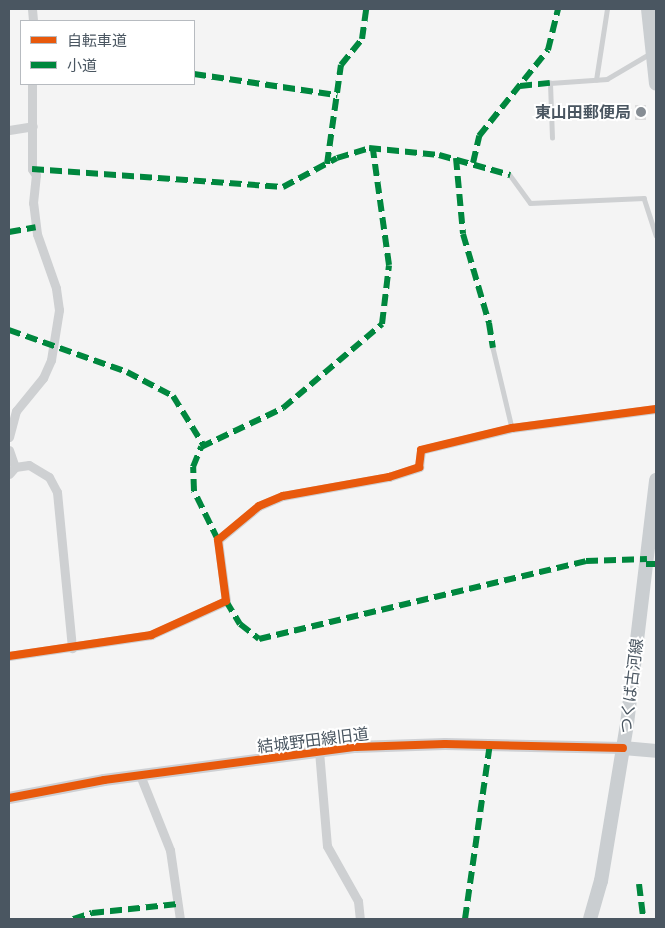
<!DOCTYPE html>
<html>
<head>
<meta charset="utf-8">
<style>
  body { margin:0 }
  #map { position:relative; width:665px; height:928px; overflow:hidden; background:#f4f4f4; font-family:"Golos Text","Noto Sans JP",sans-serif }
  div>[style] { position:absolute }
  [style*='--x'] { left:calc(var(--x)*1px); top:calc(var(--y)*1px); width:calc(var(--w)*1px); rotate:calc(var(--a)*1deg) }
  .building>* { inset:0; background:#ddddde; transform-origin:0 0 }
  .lane>* { height:4.5px; margin:-2.25px; padding:0 2.25px; transform-origin:2.25px; border-radius:2.25px; background:#ced0d2 }
  .street>* { height:9px; margin:-4.5px; padding:0 4.5px; transform-origin:4.5px; border-radius:4.5px; background:#ced0d2 }
  .secondary>* { height:12px; margin:-6px; padding:0 6px; transform-origin:6px; border-radius:6px; background:#ced0d4 }
  .primary>* { height:14px; margin:-7px; padding:0 7px; transform-origin:7px; border-radius:7px; background:#caced1 }
  .quiet>* { height:6px; margin-top:-3px; transform-origin:0; background:repeating-linear-gradient(90deg,#00873e 0 12px,transparent 0 18px) }
  .cycleway>* { height:8px; margin:-4px; padding:0 4px; transform-origin:4px; border-radius:4px; background:#e8590c }
  .dots>* { width:14px; height:14px; translate:-50% -50%; box-sizing:border-box; border:2px solid #fff; border-radius:50% }
  span { translate:-50% -50%; white-space:nowrap; text-align:center; line-height:1.15; -webkit-text-stroke:4px #fff; paint-order:stroke }
  .poi-label { font-size:16px; color:#4a5661; font-weight:700 }
  .right { translate:-100% -50%; text-align:right }
  .street-label { font-size:16px; color:#4a5661 }
  .frame { position:absolute; inset:0; border:10px solid #4a5661; pointer-events:none }
  .legend { position:absolute; left:20px; top:20px; width:175px; height:65px; box-sizing:border-box; background:#fff; border:1px solid #b7bbc0; margin:0; padding:6px 9px; list-style:none; font-size:15px; color:#4a5661 }
  .legend li { display:flex; align-items:center; gap:10px; height:25px }
  .legend b { width:25px; border:1px solid #b7bbc0 }
</style>
</head>
<body>
<div id="map">
  <div class="building">
    <div style="left:635px;top:105px;width:11px;height:15px"></div>
  </div>
  <div class="lane">
    <div style="--x:596;--y:80;--w:72;--a:-81.2"></div>
    <div style="--x:552;--y:138;--w:55;--a:-92.1"></div>
    <div style="--x:550;--y:83;--w:57;--a:-4"></div>
    <div style="--x:607;--y:79;--w:51;--a:-30.6"></div>
    <div style="--x:510;--y:175;--w:34;--a:54"></div>
    <div style="--x:530;--y:203;--w:114;--a:-2.5"></div>
    <div style="--x:644;--y:198;--w:39;--a:72"></div>
    <div style="--x:493;--y:348;--w:82;--a:76.6"></div>
  </div>
  <div class="street">
    <div style="--x:32;--y:9;--w:12;--a:85"></div>
    <div style="--x:9;--y:130;--w:24;--a:-9"></div>
    <div style="--x:9;--y:437;--w:27;--a:-75"></div>
    <div style="--x:16;--y:411;--w:43;--a:-50.7"></div>
    <div style="--x:43;--y:378;--w:20;--a:-66"></div>
    <div style="--x:51;--y:360;--w:51;--a:-80.9"></div>
    <div style="--x:59;--y:310;--w:22;--a:-98"></div>
    <div style="--x:56;--y:288;--w:57;--a:-109.4"></div>
    <div style="--x:37;--y:234;--w:31;--a:-97"></div>
    <div style="--x:33;--y:203;--w:28;--a:-84"></div>
    <div style="--x:36;--y:175;--w:7;--a:-124"></div>
    <div style="--x:32;--y:169;--w:85;--a:-90"></div>
    <div style="--x:9;--y:450;--w:18;--a:71"></div>
    <div style="--x:9;--y:474;--w:9;--a:-49"></div>
    <div style="--x:15;--y:467;--w:14;--a:-8"></div>
    <div style="--x:29;--y:465;--w:23;--a:31"></div>
    <div style="--x:49;--y:477;--w:17;--a:62"></div>
    <div style="--x:57;--y:492;--w:157;--a:84.5"></div>
    <div style="--x:9;--y:656;--w:144;--a:-8.4"></div>
    <div style="--x:151;--y:635;--w:82;--a:-24.4"></div>
    <div style="--x:226;--y:601;--w:62;--a:-97.5"></div>
    <div style="--x:218;--y:540;--w:53;--a:-39.7"></div>
    <div style="--x:259;--y:506;--w:26;--a:-23"></div>
    <div style="--x:283;--y:496;--w:108;--a:-10.2"></div>
    <div style="--x:389;--y:477;--w:32;--a:-18"></div>
    <div style="--x:419;--y:467;--w:17;--a:-83"></div>
    <div style="--x:421;--y:450;--w:94;--a:-13.6"></div>
    <div style="--x:512;--y:428;--w:145;--a:-7.5"></div>
    <div style="--x:319;--y:751;--w:95;--a:85.2"></div>
    <div style="--x:327;--y:846;--w:63;--a:60.6"></div>
    <div style="--x:358;--y:901;--w:18;--a:84"></div>
    <div style="--x:140;--y:775;--w:81;--a:68.2"></div>
    <div style="--x:170;--y:850;--w:70;--a:81.8"></div>
  </div>
  <div class="secondary">
    <div style="--x:9;--y:798;--w:97;--a:-10.7"></div>
    <div style="--x:104;--y:780;--w:254;--a:-7.5"></div>
    <div style="--x:356;--y:747;--w:89;--a:-1.9"></div>
    <div style="--x:445;--y:744;--w:178;--a:1.3"></div>
  </div>
  <div class="primary">
    <div style="--x:648;--y:9;--w:75;--a:83.9"></div>
    <div style="--x:623;--y:748;--w:33;--a:5"></div>
    <div style="--x:590;--y:919;--w:40;--a:-74"></div>
    <div style="--x:601;--y:881;--w:159;--a:-80.6"></div>
    <div style="--x:627;--y:724;--w:246;--a:-83.2"></div>
  </div>
  <div class="quiet">
    <div style="--x:194;--y:74;--w:145;--a:8.4"></div>
    <div style="--x:520;--y:86;--w:30;--a:-6"></div>
    <div style="--x:456;--y:158;--w:76;--a:84.7"></div>
    <div style="--x:463;--y:234;--w:93;--a:73.7"></div>
    <div style="--x:489;--y:323;--w:25;--a:81"></div>
    <div style="--x:473;--y:163;--w:28;--a:-77"></div>
    <div style="--x:479;--y:136;--w:110;--a:-51.3"></div>
    <div style="--x:548;--y:50;--w:42;--a:-76.3"></div>
    <div style="--x:327;--y:164;--w:100;--a:-82"></div>
    <div style="--x:341;--y:65;--w:33;--a:-51"></div>
    <div style="--x:362;--y:39;--w:30;--a:-82"></div>
    <div style="--x:32;--y:169;--w:252;--a:4.1"></div>
    <div style="--x:283;--y:187;--w:61;--a:-28.2"></div>
    <div style="--x:337;--y:158;--w:34;--a:-17"></div>
    <div style="--x:369;--y:148;--w:70;--a:5.7"></div>
    <div style="--x:439;--y:155;--w:74;--a:15.7"></div>
    <div style="--x:9;--y:232;--w:27;--a:-10"></div>
    <div style="--x:9;--y:330;--w:125;--a:19.6"></div>
    <div style="--x:127;--y:372;--w:52;--a:27.6"></div>
    <div style="--x:173;--y:396;--w:59;--a:58.2"></div>
    <div style="--x:218;--y:540;--w:55;--a:-116.1"></div>
    <div style="--x:194;--y:491;--w:24;--a:-92"></div>
    <div style="--x:193;--y:467;--w:22;--a:-68"></div>
    <div style="--x:201;--y:447;--w:91;--a:-25.4"></div>
    <div style="--x:283;--y:408;--w:130;--a:-40.3"></div>
    <div style="--x:382;--y:324;--w:59;--a:-83.2"></div>
    <div style="--x:389;--y:265;--w:117;--a:-97.9"></div>
    <div style="--x:646;--y:564;--w:10;--a:0"></div>
    <div style="--x:226;--y:601;--w:27;--a:59"></div>
    <div style="--x:240;--y:624;--w:24;--a:38"></div>
    <div style="--x:259;--y:639;--w:336;--a:-13.4"></div>
    <div style="--x:586;--y:561;--w:61;--a:-1.9"></div>
    <div style="--x:639;--y:884;--w:35;--a:83"></div>
    <div style="--x:73;--y:919;--w:20;--a:-18"></div>
    <div style="--x:92;--y:913;--w:86;--a:-6"></div>
    <div style="--x:465;--y:919;--w:177;--a:-81.9"></div>
  </div>
  <div class="cycleway">
    <div style="--x:9;--y:656;--w:144;--a:-8.4"></div>
    <div style="--x:151;--y:635;--w:82;--a:-24.4"></div>
    <div style="--x:226;--y:601;--w:62;--a:-97.5"></div>
    <div style="--x:218;--y:540;--w:53;--a:-39.7"></div>
    <div style="--x:259;--y:506;--w:26;--a:-23"></div>
    <div style="--x:283;--y:496;--w:108;--a:-10.2"></div>
    <div style="--x:389;--y:477;--w:32;--a:-18"></div>
    <div style="--x:419;--y:467;--w:17;--a:-83"></div>
    <div style="--x:421;--y:450;--w:94;--a:-13.6"></div>
    <div style="--x:512;--y:428;--w:145;--a:-7.5"></div>
    <div style="--x:9;--y:798;--w:97;--a:-10.7"></div>
    <div style="--x:104;--y:780;--w:254;--a:-7.5"></div>
    <div style="--x:356;--y:747;--w:89;--a:-1.9"></div>
    <div style="--x:445;--y:744;--w:178;--a:1.3"></div>
  </div>
  <div class="dots">
    <div style="left:641px;top:112px;background:#868d94"></div>
  </div>
  <div class="poi-label">
    <span class="right" style="left:631px;top:112px">東山田郵便局</span>
  </div>
  <div class="street-label">
    <span style="left:631px;top:686px;rotate:-83deg">つくば古河線</span>
    <span style="left:313px;top:740px;rotate:-7deg">結城野田線旧道</span>
  </div>
  <div class="frame"></div>
  <ul class="legend">
  <li><b style="height:6px;background:#e8590c"></b>自転車道</li>
  <li><b style="height:6px;background:#00873e"></b>小道</li>
  </ul>
</div>
</body>
</html>
